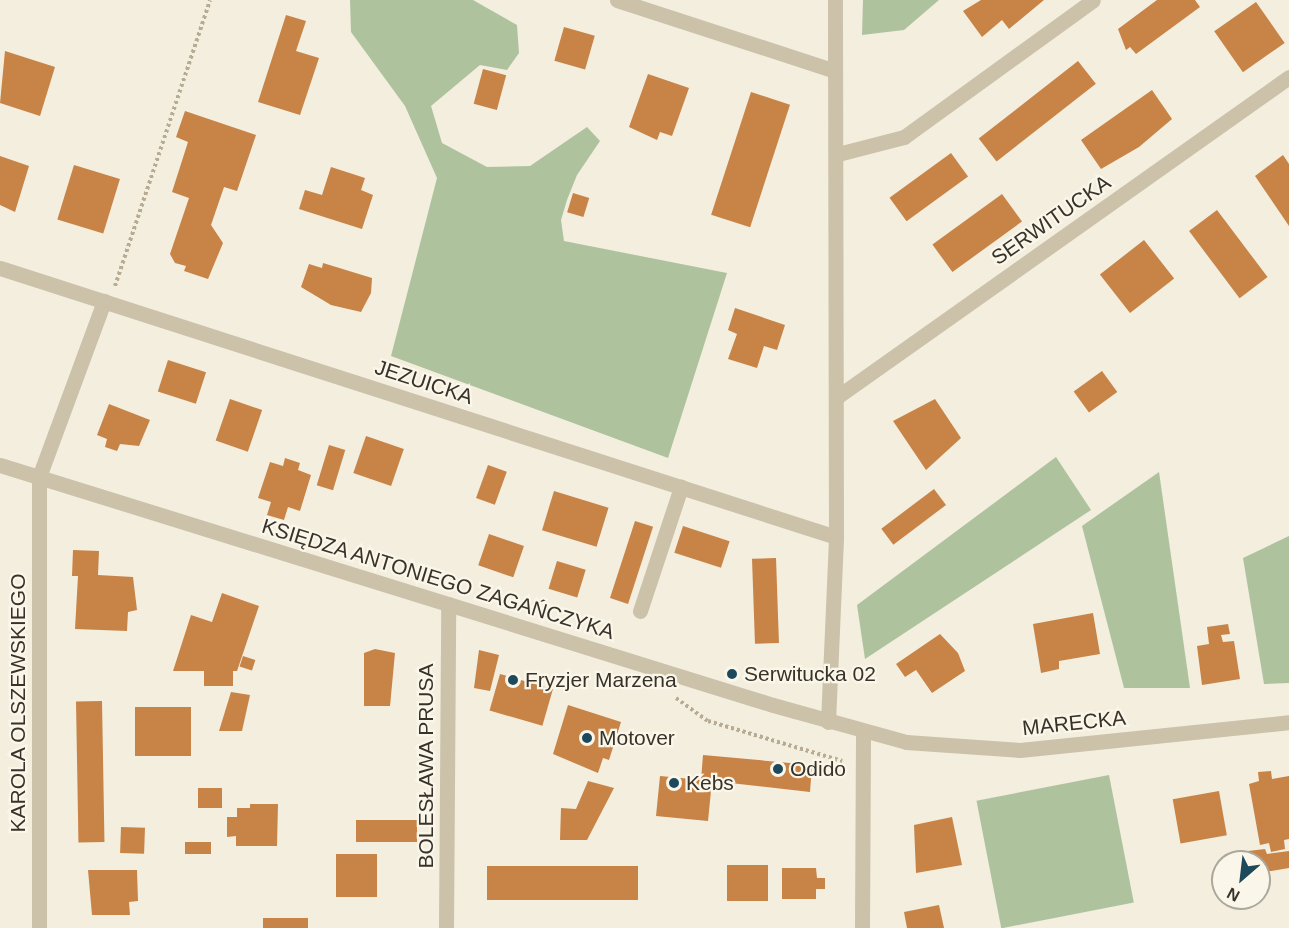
<!DOCTYPE html>
<html>
<head>
<meta charset="utf-8">
<style>
  body { margin:0 }
  #map { position:relative; width:1289px; height:928px; overflow:hidden; background:#f3eede; font-family:Arial,sans-serif }
  div>[style] { position:absolute }
  [style*='--x'] { left:calc(var(--x)*1px); top:calc(var(--y)*1px); width:calc(var(--w)*1px); rotate:calc(var(--a)*1deg) }
  .green>* { inset:0; background:#aec39d; transform-origin:0 0 }
  .building>* { inset:0; background:#c88347; transform-origin:0 0 }
  .path>* { height:4px; margin-top:-2px; transform-origin:0; background:repeating-linear-gradient(90deg,#b8ab93 0 3px,transparent 0 6px) }
  .minor>* { height:15px; margin:-7.5px; padding:0 7.5px; transform-origin:7.5px; border-radius:7.5px; background:#ccc1a9 }
  .dots>* { width:16px; height:16px; translate:-50% -50%; box-sizing:border-box; border:3px solid #faf7ea; border-radius:50% }
  span { translate:-50% -50%; white-space:nowrap; text-align:center; line-height:1.15; -webkit-text-stroke:4.5px #faf7ea; paint-order:stroke }
  .street-label { font-size:21px; color:#393229 }
  .poi-label { font-size:21px; color:#393229 }
  .left { translate:0 -50%; text-align:left }
  .north { position:absolute; left:1211px; top:850px; width:60px; height:60px; box-sizing:border-box; background:#faf7ea; border:2px solid #ada89d; border-radius:50%; rotate:208deg; font-size:16px; font-weight:700; line-height:24px; text-align:center; color:#393229 }
  .north::after { content:''; display:block; margin:auto; width:21px; height:27px; background:#1e495b; clip-path:polygon(50% 0,100% 100%,50% 72%,0 100%) }
</style>
</head>
<body>
<div id="map">
  <div class="green">
    <div style="clip-path:polygon(350px 0,473px 0,517px 25px,519px 53px,507px 70px,480px 65px,431px 106px,442px 143px,487px 167px,530px 166px,587px 127px,600px 141px,577px 175px,567px 200px,561px 220px,564px 241px,727px 273px,668px 458px,391px 356px,437px 178px,405px 106px,351px 32px)"></div>
    <div style="clip-path:polygon(863px 0,939px 0,904px 30px,862px 35px)"></div>
    <div style="clip-path:polygon(1056px 457px,1091px 510px,865px 659px,857px 605px)"></div>
    <div style="clip-path:polygon(1159px 472px,1190px 688px,1124px 688px,1082px 526px)"></div>
    <div style="clip-path:polygon(1289px 536px,1289px 683px,1264px 684px,1243px 558px)"></div>
    <div style="left:1109px;top:775px;width:130px;height:135px;rotate:79deg"></div>
  </div>
  <div class="building">
    <div style="clip-path:polygon(981px 0,1044px 0,1009px 29px,1002px 20px,982px 37px,963px 11px)"></div>
    <div style="clip-path:polygon(1157px 0,1195px 0,1200px 7px,1136px 54px,1130px 47px,1126px 50px,1118px 29px)"></div>
    <div style="left:1256px;top:2px;width:50px;height:51px;rotate:55deg"></div>
    <div style="clip-path:polygon(286px 15px,306px 21px,296px 51px,319px 58px,300px 115px,258px 102px)"></div>
    <div style="left:564px;top:27px;width:32px;height:35px;rotate:16deg"></div>
    <div style="clip-path:polygon(5px 51px,55px 67px,40px 116px,0 103px)"></div>
    <div style="left:1078px;top:61px;width:29px;height:126px;rotate:52deg"></div>
    <div style="left:483px;top:69px;width:24px;height:36px;rotate:15deg"></div>
    <div style="clip-path:polygon(648px 74px,689px 88px,672px 136px,660px 132px,657px 140px,629px 127px)"></div>
    <div style="clip-path:polygon(1152px 90px,1172px 119px,1139px 147px,1101px 169px,1081px 140px)"></div>
    <div style="left:751px;top:92px;width:41px;height:129px;rotate:18deg"></div>
    <div style="clip-path:polygon(185px 111px,256px 135px,237px 191px,224px 187px,211px 225px,223px 243px,208px 279px,184px 271px,186px 266px,175px 263px,170px 254px,189px 198px,172px 192px,188px 142px,176px 137px)"></div>
    <div style="left:951px;top:153px;width:29px;height:76px;rotate:54deg"></div>
    <div style="clip-path:polygon(1283px 155px,1289px 164px,1289px 226px,1255px 176px)"></div>
    <div style="clip-path:polygon(0 156px,29px 166px,15px 212px,0 205px)"></div>
    <div style="left:74px;top:165px;width:48px;height:57px;rotate:17deg"></div>
    <div style="clip-path:polygon(331px 167px,365px 178px,361px 190px,373px 195px,362px 229px,299px 209px,305px 190px,322px 195px)"></div>
    <div style="left:573px;top:193px;width:17px;height:20px;rotate:17deg"></div>
    <div style="left:1002px;top:194px;width:34px;height:86px;rotate:54deg"></div>
    <div style="left:1217px;top:210px;width:84px;height:35px;rotate:53deg"></div>
    <div style="left:1144px;top:240px;width:49px;height:56px;rotate:52deg"></div>
    <div style="clip-path:polygon(323px 263px,372px 278px,371px 293px,361px 312px,331px 305px,301px 287px,309px 264px,322px 268px)"></div>
    <div style="clip-path:polygon(735px 308px,785px 325px,777px 350px,764px 346px,757px 368px,728px 359px,737px 334px,728px 330px)"></div>
    <div style="left:168px;top:360px;width:40px;height:33px;rotate:18deg"></div>
    <div style="left:1102px;top:371px;width:26px;height:35px;rotate:54deg"></div>
    <div style="left:230px;top:399px;width:34px;height:44px;rotate:19deg"></div>
    <div style="clip-path:polygon(935px 399px,961px 438px,926px 470px,893px 421px)"></div>
    <div style="clip-path:polygon(109px 404px,150px 420px,139px 446px,120px 444px,117px 451px,105px 447px,107px 439px,97px 435px)"></div>
    <div style="left:366px;top:436px;width:40px;height:39px;rotate:19deg"></div>
    <div style="left:329px;top:445px;width:17px;height:42px;rotate:17deg"></div>
    <div style="clip-path:polygon(285px 458px,300px 463px,298px 470px,311px 475px,300px 511px,288px 507px,284px 520px,267px 515px,271px 502px,258px 498px,270px 462px,283px 466px)"></div>
    <div style="left:488px;top:465px;width:20px;height:35px;rotate:20deg"></div>
    <div style="left:934px;top:489px;width:20px;height:66px;rotate:53deg"></div>
    <div style="left:554px;top:491px;width:57px;height:41px;rotate:17deg"></div>
    <div style="left:635px;top:521px;width:19px;height:81px;rotate:18deg"></div>
    <div style="left:683px;top:526px;width:49px;height:28px;rotate:18deg"></div>
    <div style="left:489px;top:534px;width:37px;height:33px;rotate:19deg"></div>
    <div style="clip-path:polygon(73px 550px,99px 551px,98px 575px,133px 577px,137px 610px,128px 612px,127px 631px,75px 629px,78px 576px,72px 576px)"></div>
    <div style="left:776px;top:558px;width:85px;height:24px;rotate:88deg"></div>
    <div style="left:557px;top:561px;width:30px;height:29px;rotate:17deg"></div>
    <div style="clip-path:polygon(222px 593px,259px 606px,237px 671px,233px 671px,233px 686px,204px 686px,204px 671px,173px 671px,191px 615px,212px 622px)"></div>
    <div style="clip-path:polygon(1093px 613px,1100px 654px,1059px 661px,1059px 669px,1041px 673px,1033px 624px)"></div>
    <div style="clip-path:polygon(1228px 624px,1230px 634px,1221px 635px,1223px 642px,1234px 641px,1240px 679px,1202px 685px,1197px 646px,1209px 644px,1207px 627px)"></div>
    <div style="clip-path:polygon(940px 634px,958px 653px,965px 671px,932px 693px,916px 670px,905px 677px,896px 664px)"></div>
    <div style="clip-path:polygon(375px 649px,395px 653px,390px 706px,364px 706px,364px 653px)"></div>
    <div style="clip-path:polygon(479px 650px,499px 655px,490px 691px,474px 688px)"></div>
    <div style="left:243px;top:656px;width:13px;height:11px;rotate:18deg"></div>
    <div style="left:500px;top:674px;width:55px;height:38px;rotate:16deg"></div>
    <div style="clip-path:polygon(231px 692px,250px 695px,242px 731px,219px 731px)"></div>
    <div style="left:102px;top:701px;width:141px;height:26px;rotate:89deg"></div>
    <div style="clip-path:polygon(568px 705px,621px 722px,609px 760px,603px 758px,598px 773px,553px 754px)"></div>
    <div style="left:135px;top:707px;width:56px;height:49px"></div>
    <div style="clip-path:polygon(703px 755px,812px 765px,810px 792px,712px 781px,708px 821px,656px 816px,660px 776px,701px 780px)"></div>
    <div style="clip-path:polygon(1271px 771px,1272px 779px,1289px 776px,1289px 839px,1284px 840px,1285px 849px,1271px 852px,1269px 843px,1260px 845px,1249px 784px,1259px 781px,1258px 772px)"></div>
    <div style="clip-path:polygon(588px 781px,614px 788px,587px 840px,560px 840px,561px 808px,576px 809px)"></div>
    <div style="left:222px;top:788px;width:20px;height:24px;rotate:90deg"></div>
    <div style="left:1219px;top:791px;width:45px;height:47px;rotate:80deg"></div>
    <div style="clip-path:polygon(250px 804px,278px 804px,277px 846px,236px 846px,236px 836px,227px 837px,227px 817px,237px 817px,237px 808px,250px 808px)"></div>
    <div style="clip-path:polygon(952px 817px,962px 865px,916px 873px,914px 825px)"></div>
    <div style="left:356px;top:820px;width:61px;height:22px"></div>
    <div style="left:121px;top:827px;width:24px;height:26px;rotate:2deg"></div>
    <div style="left:185px;top:842px;width:26px;height:12px"></div>
    <div style="clip-path:polygon(1265px 849px,1267px 854px,1289px 851px,1289px 868px,1259px 873px,1259px 862px,1249px 862px,1248px 851px)"></div>
    <div style="left:336px;top:854px;width:41px;height:43px"></div>
    <div style="left:727px;top:865px;width:41px;height:36px"></div>
    <div style="left:638px;top:866px;width:34px;height:151px;rotate:90deg"></div>
    <div style="clip-path:polygon(782px 868px,816px 868px,817px 878px,825px 878px,825px 889px,816px 889px,816px 899px,782px 899px)"></div>
    <div style="clip-path:polygon(88px 870px,137px 870px,138px 901px,129px 902px,130px 915px,92px 915px)"></div>
    <div style="clip-path:polygon(939px 905px,944px 928px,907px 928px,904px 912px)"></div>
    <div style="left:308px;top:918px;width:10px;height:45px;rotate:90deg"></div>
  </div>
  <div class="path">
    <div style="--x:115;--y:286;--w:301;--a:-71.6"></div>
    <div style="--x:676;--y:698;--w:39;--a:36"></div>
    <div style="--x:708;--y:721;--w:140;--a:16.6"></div>
  </div>
  <div class="minor">
    <div style="--x:617;--y:0;--w:229;--a:18"></div>
    <div style="--x:838;--y:154;--w:68;--a:-14.4"></div>
    <div style="--x:904;--y:137;--w:233;--a:-35.9"></div>
    <div style="--x:0;--y:268;--w:878;--a:17.84"></div>
    <div style="--x:837;--y:397;--w:554;--a:-35.3"></div>
    <div style="--x:0;--y:465;--w:809;--a:17.25"></div>
    <div style="--x:773;--y:705;--w:138;--a:15.5"></div>
    <div style="--x:906;--y:742;--w:114;--a:4"></div>
    <div style="--x:1020;--y:750;--w:270;--a:-5.9"></div>
    <div style="--x:640;--y:611;--w:131;--a:-71.7"></div>
    <div style="--x:828;--y:722;--w:185;--a:-87.5"></div>
    <div style="--x:836;--y:537;--w:537;--a:-90.11"></div>
    <div style="--x:39;--y:928;--w:451;--a:-90"></div>
    <div style="--x:39;--y:477;--w:188;--a:-69.7"></div>
    <div style="--x:446;--y:928;--w:324;--a:-89.6"></div>
    <div style="--x:862;--y:928;--w:195;--a:-89.7"></div>
  </div>
  <div class="dots">
    <div style="left:732px;top:674px;background:#1e495b"></div>
    <div style="left:513px;top:680px;background:#1e495b"></div>
    <div style="left:587px;top:738px;background:#1e495b"></div>
    <div style="left:778px;top:769px;background:#1e495b"></div>
    <div style="left:674px;top:783px;background:#1e495b"></div>
  </div>
  <div class="street-label">
    <span style="left:1051px;top:220px;rotate:-35deg">SERWITUCKA</span>
    <span style="left:424px;top:382px;rotate:18deg">JEZUICKA</span>
    <span style="left:438px;top:579px;rotate:17deg">KSIĘDZA ANTONIEGO ZAGAŃCZYKA</span>
    <span style="left:18px;top:703px;rotate:-90deg">KAROLA OLSZEWSKIEGO</span>
    <span style="left:1074px;top:723px;rotate:-6deg">MARECKA</span>
    <span style="left:426px;top:766px;rotate:-90deg">BOLESŁAWA PRUSA</span>
  </div>
  <div class="poi-label">
    <span class="left" style="left:744px;top:674px">Serwitucka 02</span>
    <span class="left" style="left:525px;top:680px">Fryzjer Marzena</span>
    <span class="left" style="left:599px;top:738px">Motover</span>
    <span class="left" style="left:790px;top:769px">Odido</span>
    <span class="left" style="left:686px;top:783px">Kebs</span>
  </div>
  <div class="north">N</div>
</div>
</body>
</html>
